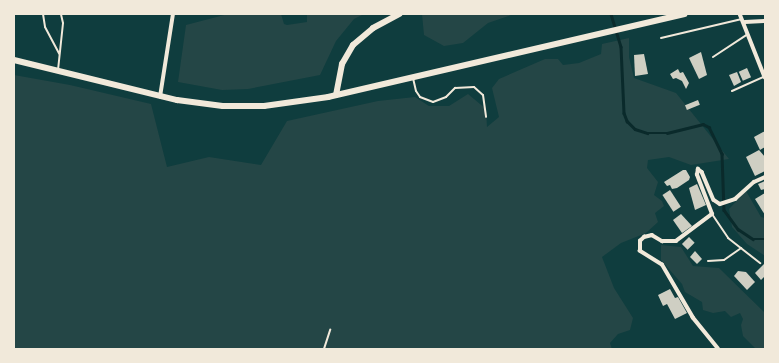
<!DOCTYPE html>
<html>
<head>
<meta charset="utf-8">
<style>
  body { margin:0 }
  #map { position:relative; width:779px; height:363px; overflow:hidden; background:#0f3d3e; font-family:Karla,sans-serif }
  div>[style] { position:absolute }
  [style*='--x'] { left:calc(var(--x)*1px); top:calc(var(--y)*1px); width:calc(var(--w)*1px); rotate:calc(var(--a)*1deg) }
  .green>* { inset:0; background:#244646 }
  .stream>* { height:2.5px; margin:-1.25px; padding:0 1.25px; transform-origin:1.25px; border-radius:1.25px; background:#0a2a2b }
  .building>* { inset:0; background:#cfcfc3; transform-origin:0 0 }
  .path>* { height:1.5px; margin:-0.75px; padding:0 0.75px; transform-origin:0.75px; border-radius:0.75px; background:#f1e9da }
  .service>* { height:2px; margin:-1px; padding:0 1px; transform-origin:1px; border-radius:1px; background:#f1e9da }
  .minor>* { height:3.5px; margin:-1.75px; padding:0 1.75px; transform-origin:1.75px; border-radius:1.75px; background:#f1e9da }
  .primary>* { height:6px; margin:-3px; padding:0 3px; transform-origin:3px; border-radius:3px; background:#f1e9da }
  span { translate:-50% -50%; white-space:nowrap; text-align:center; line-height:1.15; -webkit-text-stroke:3.5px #f1e9da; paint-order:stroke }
  .frame { position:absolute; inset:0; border:15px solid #f1e9da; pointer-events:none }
</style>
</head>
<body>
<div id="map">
  <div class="green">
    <div style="clip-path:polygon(228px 14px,281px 14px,284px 24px,287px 25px,307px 22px,307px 14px,364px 14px,354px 19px,336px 41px,320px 75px,248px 89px,222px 90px,178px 82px,186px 25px)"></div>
    <div style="clip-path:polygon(422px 14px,514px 14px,488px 23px,463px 43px,444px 46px,424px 35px)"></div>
    <div style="clip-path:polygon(629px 38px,629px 57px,634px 78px,676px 93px,729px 159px,691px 165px,669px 157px,648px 160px,647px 168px,658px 182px,654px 195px,662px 201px,664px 206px,655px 213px,658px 222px,646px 233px,621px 243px,602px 257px,614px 288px,633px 318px,630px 330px,618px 334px,610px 343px,612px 349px,14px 349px,14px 75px,70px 85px,151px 104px,167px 167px,209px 157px,261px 165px,287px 121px,378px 101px,415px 97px,429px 106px,449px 106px,468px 94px,486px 109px,487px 127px,499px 117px,492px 88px,499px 79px,545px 59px,558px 59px,563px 65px,579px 63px,601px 54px,602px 44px)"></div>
    <div style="clip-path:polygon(746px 191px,761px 217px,765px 218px,765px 256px,747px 244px,732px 227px,729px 209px)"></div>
    <div style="clip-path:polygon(661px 245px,681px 247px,693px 266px,719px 268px,764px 312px,765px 349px,756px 349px,743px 336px,741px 325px,743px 319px,740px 313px,731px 317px,725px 311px,713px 313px,703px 310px,702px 302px,685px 292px,682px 284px,661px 260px)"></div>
  </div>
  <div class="stream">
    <div style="--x:611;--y:14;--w:34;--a:73"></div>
    <div style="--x:621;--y:47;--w:66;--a:87.4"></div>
    <div style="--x:624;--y:113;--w:9;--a:69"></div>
    <div style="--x:627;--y:121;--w:11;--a:45"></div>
    <div style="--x:635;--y:129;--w:13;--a:18"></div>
    <div style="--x:647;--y:133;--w:20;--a:0"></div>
    <div style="--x:667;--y:133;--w:37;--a:-14"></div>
    <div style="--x:703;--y:124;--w:7;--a:27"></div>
    <div style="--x:709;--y:127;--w:30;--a:64"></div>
    <div style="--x:722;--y:154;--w:56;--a:88"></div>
    <div style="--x:724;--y:210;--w:24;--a:54"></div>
    <div style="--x:738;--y:229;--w:18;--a:34"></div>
    <div style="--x:753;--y:239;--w:12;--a:0"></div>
  </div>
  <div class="building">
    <div style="clip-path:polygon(701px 52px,707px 75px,699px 79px,689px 58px)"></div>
    <div style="clip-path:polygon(644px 54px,648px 74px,635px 76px,634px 55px)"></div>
    <div style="left:747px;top:68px;width:10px;height:9px;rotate:66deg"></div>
    <div style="clip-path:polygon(678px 69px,680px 73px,683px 72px,689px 83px,686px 89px,682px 81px,676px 78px,673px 79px,670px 74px)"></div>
    <div style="clip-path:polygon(737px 72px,741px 82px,734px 86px,729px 75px)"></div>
    <div style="left:698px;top:100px;width:5px;height:14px;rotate:68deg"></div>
    <div style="clip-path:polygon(765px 131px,765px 147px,760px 150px,754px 137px)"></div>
    <div style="clip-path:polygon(759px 150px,765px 157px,765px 171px,755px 176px,746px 157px)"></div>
    <div style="clip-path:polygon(683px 170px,686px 170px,690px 177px,689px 180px,677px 188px,672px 189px,670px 185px,667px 186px,664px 182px)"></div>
    <div style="clip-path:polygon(765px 181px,765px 189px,761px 190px,758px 184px)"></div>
    <div style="clip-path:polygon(697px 184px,706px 205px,695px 210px,689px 188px)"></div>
    <div style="left:670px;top:190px;width:20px;height:9px;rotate:57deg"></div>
    <div style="clip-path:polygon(765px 193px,765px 215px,755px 199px)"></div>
    <div style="clip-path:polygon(681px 214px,692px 226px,682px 233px,673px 220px)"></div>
    <div style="left:689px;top:237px;width:8px;height:10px;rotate:45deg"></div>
    <div style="clip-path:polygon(695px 251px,702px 259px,697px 264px,690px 257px)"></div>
    <div style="clip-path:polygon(764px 264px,765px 276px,761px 280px,755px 273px)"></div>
    <div style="clip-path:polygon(738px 271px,746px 272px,755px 282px,747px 290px,734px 276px)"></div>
    <div style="clip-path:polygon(670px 289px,675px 298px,678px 297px,687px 313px,675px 319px,667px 304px,663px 306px,658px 295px)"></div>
  </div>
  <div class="path">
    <div style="--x:324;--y:349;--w:20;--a:-72"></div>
  </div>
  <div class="service">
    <div style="--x:43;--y:14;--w:13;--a:81"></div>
    <div style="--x:45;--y:27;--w:30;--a:62"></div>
    <div style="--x:661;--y:38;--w:83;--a:-13.2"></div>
    <div style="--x:713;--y:57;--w:42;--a:-33.3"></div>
    <div style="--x:58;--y:70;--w:47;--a:-83.9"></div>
    <div style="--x:63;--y:23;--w:9;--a:-103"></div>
    <div style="--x:413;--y:78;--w:13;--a:77"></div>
    <div style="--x:416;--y:91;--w:7;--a:56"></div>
    <div style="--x:420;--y:97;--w:14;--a:21"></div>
    <div style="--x:433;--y:102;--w:14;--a:-21"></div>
    <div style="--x:446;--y:97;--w:13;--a:-45"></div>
    <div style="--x:455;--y:88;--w:19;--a:-3"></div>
    <div style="--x:474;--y:87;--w:12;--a:42"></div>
    <div style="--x:483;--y:95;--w:22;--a:82"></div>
    <div style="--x:732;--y:91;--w:35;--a:-24"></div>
    <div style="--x:712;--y:214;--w:29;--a:56"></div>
    <div style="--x:728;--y:238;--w:41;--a:38"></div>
    <div style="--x:708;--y:261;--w:16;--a:-4"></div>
    <div style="--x:724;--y:260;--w:21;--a:-35"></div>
  </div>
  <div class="minor">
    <div style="--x:740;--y:14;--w:68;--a:68.4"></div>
    <div style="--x:745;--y:22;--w:20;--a:-3"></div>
    <div style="--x:160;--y:97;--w:84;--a:-81.1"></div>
    <div style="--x:718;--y:349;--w:40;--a:-129"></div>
    <div style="--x:693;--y:318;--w:61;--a:-120.3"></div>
    <div style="--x:662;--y:265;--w:26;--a:-148"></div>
    <div style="--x:640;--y:251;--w:10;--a:-90"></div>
    <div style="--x:640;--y:241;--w:6;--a:-45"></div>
    <div style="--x:644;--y:237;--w:8;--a:-14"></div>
    <div style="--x:652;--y:235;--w:12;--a:31"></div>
    <div style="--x:662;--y:241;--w:14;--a:0"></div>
    <div style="--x:676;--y:241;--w:45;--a:-36.9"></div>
    <div style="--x:712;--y:214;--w:42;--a:-111"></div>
    <div style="--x:697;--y:175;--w:6;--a:-81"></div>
    <div style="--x:698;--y:169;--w:5;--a:37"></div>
    <div style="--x:702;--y:172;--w:30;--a:67"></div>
    <div style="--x:714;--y:200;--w:7;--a:34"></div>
    <div style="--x:720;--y:204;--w:16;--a:-18"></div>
    <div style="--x:735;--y:199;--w:25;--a:-42"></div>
    <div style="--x:754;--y:182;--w:12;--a:-24"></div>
  </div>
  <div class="primary">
    <div style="--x:14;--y:60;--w:168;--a:13.8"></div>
    <div style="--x:177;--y:100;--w:46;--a:7.4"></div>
    <div style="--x:223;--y:106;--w:41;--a:0"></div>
    <div style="--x:264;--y:106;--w:65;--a:-8"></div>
    <div style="--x:328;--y:97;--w:366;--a:-13.1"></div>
    <div style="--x:336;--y:95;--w:32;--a:-79"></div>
    <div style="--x:342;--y:64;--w:22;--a:-60"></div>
    <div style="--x:353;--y:45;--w:26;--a:-40"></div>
    <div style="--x:373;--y:28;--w:30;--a:-28"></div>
  </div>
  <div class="frame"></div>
</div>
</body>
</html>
